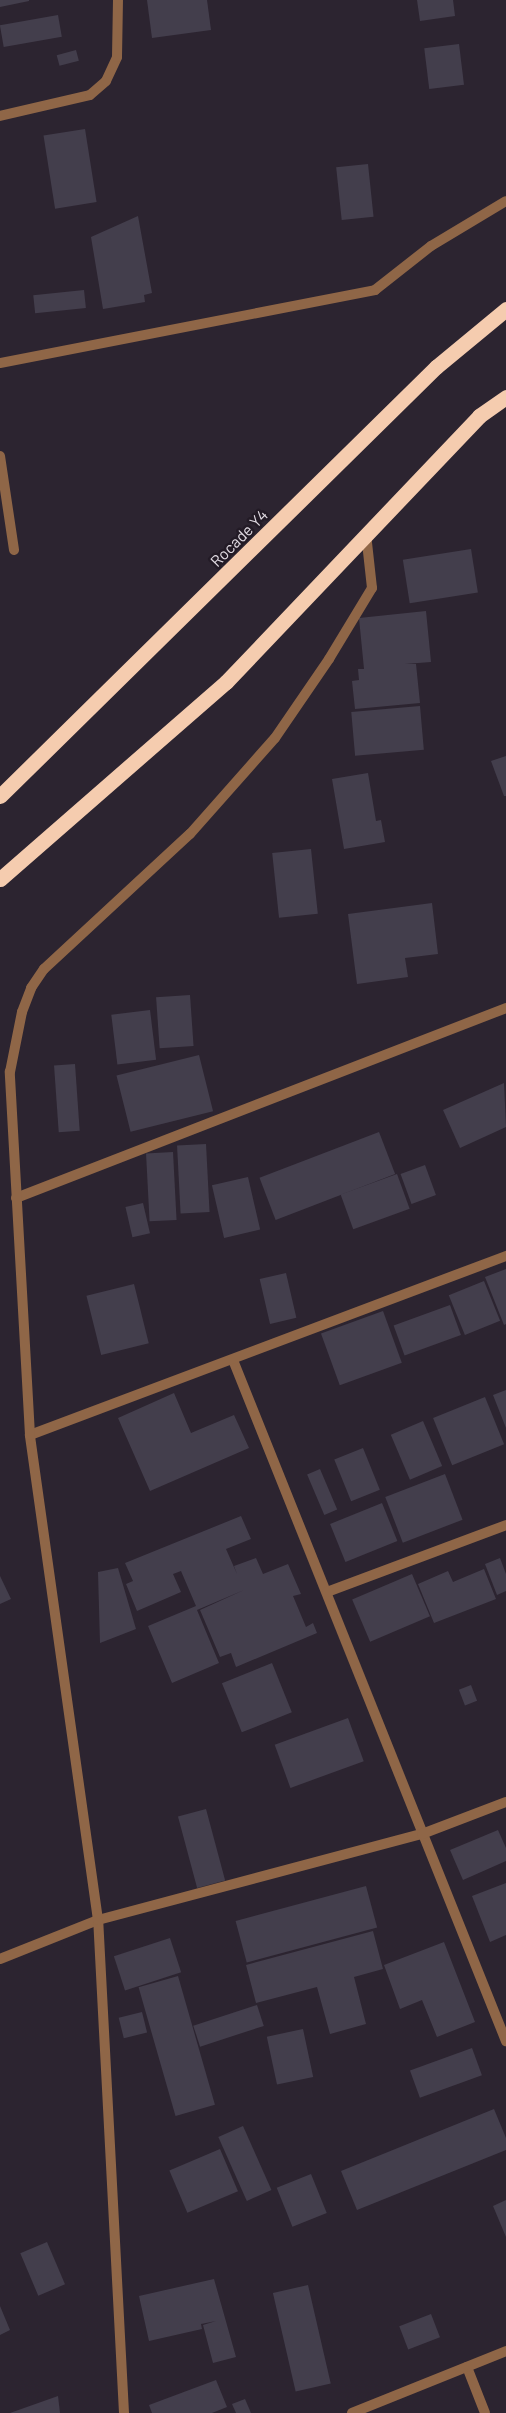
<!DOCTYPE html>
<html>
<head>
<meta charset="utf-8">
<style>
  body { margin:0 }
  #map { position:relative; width:506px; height:2413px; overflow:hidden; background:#2c2430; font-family:Barlow,sans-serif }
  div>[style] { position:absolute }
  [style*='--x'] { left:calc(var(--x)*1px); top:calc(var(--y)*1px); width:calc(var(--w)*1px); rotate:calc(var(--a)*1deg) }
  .building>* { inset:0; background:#433e4c; transform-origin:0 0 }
  .street>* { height:10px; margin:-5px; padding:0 5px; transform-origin:5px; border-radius:5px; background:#8f6647 }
  .highway>* { height:15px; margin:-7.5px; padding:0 7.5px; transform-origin:7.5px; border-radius:7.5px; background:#f5ccaf }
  span { translate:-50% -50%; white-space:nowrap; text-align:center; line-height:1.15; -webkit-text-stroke:5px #231b26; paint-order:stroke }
  .street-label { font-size:16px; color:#e2dce4 }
</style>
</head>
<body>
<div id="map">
  <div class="building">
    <div style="clip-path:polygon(0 0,29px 0,29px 1px,0 7px)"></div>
    <div style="clip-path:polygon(147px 0,207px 0,211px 30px,152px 38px)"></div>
    <div style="clip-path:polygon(417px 0,453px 0,455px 16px,420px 21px)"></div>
    <div style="left:58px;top:15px;width:22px;height:59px;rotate:80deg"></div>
    <div style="left:459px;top:44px;width:41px;height:35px;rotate:83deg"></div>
    <div style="left:76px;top:50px;width:11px;height:20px;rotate:75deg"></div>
    <div style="left:85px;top:129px;width:74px;height:42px;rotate:81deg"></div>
    <div style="left:368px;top:164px;width:53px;height:32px;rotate:84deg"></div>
    <div style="clip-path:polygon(138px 216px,152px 293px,144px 295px,145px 302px,103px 309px,91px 237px)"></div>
    <div style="left:84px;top:290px;width:18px;height:51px;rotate:84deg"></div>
    <div style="left:471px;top:549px;width:44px;height:69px;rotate:81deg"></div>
    <div style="clip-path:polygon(426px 611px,431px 662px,405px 664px,416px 664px,420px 703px,355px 709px,352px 681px,359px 680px,358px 669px,364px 669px,359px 618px)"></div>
    <div style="left:420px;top:706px;width:44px;height:69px;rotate:85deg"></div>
    <div style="clip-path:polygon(506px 756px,506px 796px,504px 796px,491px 761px)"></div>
    <div style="clip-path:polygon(368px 773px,376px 821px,381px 820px,385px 842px,344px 849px,332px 779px)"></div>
    <div style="left:311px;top:849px;width:65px;height:39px;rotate:84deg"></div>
    <div style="clip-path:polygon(432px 903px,438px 954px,405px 958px,408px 977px,357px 984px,348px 914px)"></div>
    <div style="left:190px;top:995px;width:51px;height:34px;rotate:86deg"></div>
    <div style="left:150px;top:1010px;width:50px;height:39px;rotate:83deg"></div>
    <div style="left:199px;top:1055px;width:58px;height:85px;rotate:76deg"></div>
    <div style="left:75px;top:1064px;width:67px;height:21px;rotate:86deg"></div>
    <div style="clip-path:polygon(504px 1083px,506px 1127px,460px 1148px,443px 1110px)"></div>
    <div style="left:379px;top:1132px;width:45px;height:128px;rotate:69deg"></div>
    <div style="left:206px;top:1144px;width:68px;height:29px;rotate:87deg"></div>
    <div style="left:173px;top:1152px;width:68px;height:27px;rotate:87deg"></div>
    <div style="left:425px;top:1165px;width:32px;height:26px;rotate:70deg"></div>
    <div style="left:397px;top:1174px;width:37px;height:60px;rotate:70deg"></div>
    <div style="left:248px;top:1177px;width:54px;height:37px;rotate:77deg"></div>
    <div style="left:143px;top:1203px;width:31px;height:18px;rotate:77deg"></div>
    <div style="clip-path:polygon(506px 1269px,506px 1324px,504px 1325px,485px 1277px)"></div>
    <div style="left:286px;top:1273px;width:46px;height:27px;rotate:77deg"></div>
    <div style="left:484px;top:1281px;width:43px;height:38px;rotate:68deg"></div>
    <div style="left:134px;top:1284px;width:61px;height:49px;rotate:76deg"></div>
    <div style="left:450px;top:1305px;width:32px;height:60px;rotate:70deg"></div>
    <div style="left:383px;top:1311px;width:55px;height:66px;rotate:70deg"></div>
    <div style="clip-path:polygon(506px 1390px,506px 1428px,493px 1395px)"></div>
    <div style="clip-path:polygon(174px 1393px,191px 1433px,234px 1415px,249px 1448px,150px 1491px,118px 1418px)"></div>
    <div style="left:485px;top:1397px;width:51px;height:56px;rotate:68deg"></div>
    <div style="left:423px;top:1421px;width:49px;height:35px;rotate:67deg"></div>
    <div style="left:363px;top:1448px;width:45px;height:31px;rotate:68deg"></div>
    <div style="left:320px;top:1469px;width:44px;height:14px;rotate:67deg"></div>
    <div style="left:445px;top:1474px;width:49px;height:64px;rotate:69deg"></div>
    <div style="left:382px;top:1503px;width:41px;height:56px;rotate:68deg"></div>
    <div style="clip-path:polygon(241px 1516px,251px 1539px,226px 1549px,237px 1574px,234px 1566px,256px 1558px,263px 1574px,288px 1564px,301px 1594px,293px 1596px,306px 1627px,313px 1623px,317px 1633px,236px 1667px,231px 1653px,220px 1657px,200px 1610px,244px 1590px,197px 1610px,219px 1663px,172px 1683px,148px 1626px,196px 1606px,181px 1571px,173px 1574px,181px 1592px,137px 1611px,126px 1584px,133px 1581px,125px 1563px)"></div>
    <div style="clip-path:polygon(500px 1558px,506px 1574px,506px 1591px,497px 1595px,485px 1564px)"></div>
    <div style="clip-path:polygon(118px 1568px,136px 1629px,100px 1643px,98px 1572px)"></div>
    <div style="clip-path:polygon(484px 1569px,496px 1599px,434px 1623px,418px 1584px,448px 1571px,453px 1582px)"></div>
    <div style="left:412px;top:1574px;width:46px;height:65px;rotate:67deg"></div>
    <div style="clip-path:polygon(0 1576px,11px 1599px,0 1604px)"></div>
    <div style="left:272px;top:1663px;width:53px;height:54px;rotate:68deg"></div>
    <div style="left:471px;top:1685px;width:17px;height:13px;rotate:69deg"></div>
    <div style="left:348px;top:1718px;width:46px;height:78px;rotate:70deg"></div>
    <div style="left:206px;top:1809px;width:74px;height:29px;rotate:75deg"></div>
    <div style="clip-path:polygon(498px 1830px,506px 1848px,506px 1861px,463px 1880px,450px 1850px)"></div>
    <div style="clip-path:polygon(506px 1883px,506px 1935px,490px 1942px,472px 1896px)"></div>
    <div style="left:366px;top:1886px;width:43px;height:135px;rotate:75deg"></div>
    <div style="clip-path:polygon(373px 1931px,383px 1969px,354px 1977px,366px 2024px,330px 2034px,317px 1987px,256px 2003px,246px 1965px)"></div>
    <div style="left:170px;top:1938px;width:36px;height:59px;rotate:72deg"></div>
    <div style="clip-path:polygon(444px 1942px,475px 2022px,437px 2037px,422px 2000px,400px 2009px,384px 1965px)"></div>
    <div style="left:178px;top:1976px;width:134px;height:41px;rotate:74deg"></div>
    <div style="left:257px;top:2005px;width:22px;height:67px;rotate:72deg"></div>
    <div style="left:142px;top:2012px;width:21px;height:24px;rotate:76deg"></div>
    <div style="left:303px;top:2029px;width:49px;height:37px;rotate:78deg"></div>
    <div style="left:472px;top:2048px;width:29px;height:66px;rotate:70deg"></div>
    <div style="clip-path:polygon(494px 2109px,506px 2138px,506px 2150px,357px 2210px,341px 2171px)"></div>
    <div style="left:243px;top:2126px;width:70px;height:27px;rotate:66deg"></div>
    <div style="left:220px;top:2149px;width:46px;height:55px;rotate:67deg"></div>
    <div style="left:311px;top:2174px;width:42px;height:37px;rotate:68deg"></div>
    <div style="clip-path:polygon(506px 2200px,506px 2237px,493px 2206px)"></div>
    <div style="left:47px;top:2242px;width:46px;height:29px;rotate:67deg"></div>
    <div style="clip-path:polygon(214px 2279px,236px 2357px,213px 2363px,203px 2325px,216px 2321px,201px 2324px,202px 2329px,149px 2341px,139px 2296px)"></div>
    <div style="left:308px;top:2285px;width:101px;height:36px;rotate:77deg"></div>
    <div style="clip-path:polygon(0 2306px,10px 2330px,0 2335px)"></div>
    <div style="left:431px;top:2314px;width:25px;height:34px;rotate:69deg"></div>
    <div style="clip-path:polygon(216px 2380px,227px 2407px,212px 2413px,152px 2413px,149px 2405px)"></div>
    <div style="clip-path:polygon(58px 2396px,60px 2413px,10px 2413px)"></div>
    <div style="clip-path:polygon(245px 2399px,251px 2413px,236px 2413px,232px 2404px)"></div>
  </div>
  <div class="street">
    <div style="--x:0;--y:116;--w:92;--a:-13.1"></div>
    <div style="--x:90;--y:95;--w:21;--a:-41"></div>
    <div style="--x:106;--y:81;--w:26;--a:-65"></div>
    <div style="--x:117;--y:57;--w:57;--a:-89"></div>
    <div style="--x:0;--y:363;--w:382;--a:-11"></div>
    <div style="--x:375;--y:290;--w:71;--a:-38.2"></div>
    <div style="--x:431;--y:246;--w:87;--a:-31"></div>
    <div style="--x:0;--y:456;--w:95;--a:81.5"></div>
    <div style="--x:16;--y:1198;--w:526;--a:-21.19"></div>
    <div style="--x:233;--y:1360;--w:734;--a:68.16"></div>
    <div style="--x:30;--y:1435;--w:509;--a:-20.61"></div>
    <div style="--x:327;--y:1592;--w:191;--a:-20.5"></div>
    <div style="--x:0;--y:1959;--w:105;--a:-21.7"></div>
    <div style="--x:98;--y:1920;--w:335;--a:-14.9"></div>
    <div style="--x:422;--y:1834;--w:90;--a:-20.9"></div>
    <div style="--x:467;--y:2367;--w:49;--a:68.6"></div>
    <div style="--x:124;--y:2413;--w:494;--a:-93"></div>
    <div style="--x:98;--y:1920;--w:490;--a:-98"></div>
    <div style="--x:30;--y:1435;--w:364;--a:-93.2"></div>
    <div style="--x:10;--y:1072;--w:61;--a:-78.7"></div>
    <div style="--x:22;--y:1012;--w:26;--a:-69"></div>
    <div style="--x:31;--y:988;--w:23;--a:-56"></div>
    <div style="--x:44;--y:969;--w:199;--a:-42.8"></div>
    <div style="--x:190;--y:834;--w:128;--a:-48.5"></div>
    <div style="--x:275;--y:738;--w:96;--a:-55.6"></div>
    <div style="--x:329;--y:659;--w:83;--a:-58.8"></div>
    <div style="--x:372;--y:588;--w:54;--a:-96.3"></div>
    <div style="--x:352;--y:2413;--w:166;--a:-21.9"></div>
  </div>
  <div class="highway">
    <div style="--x:0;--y:796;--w:612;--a:-44.54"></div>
    <div style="--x:436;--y:367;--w:91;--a:-39.6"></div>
    <div style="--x:0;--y:879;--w:300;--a:-41.1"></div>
    <div style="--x:226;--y:682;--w:367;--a:-46.4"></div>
    <div style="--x:479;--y:416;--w:33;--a:-35"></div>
  </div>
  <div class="street-label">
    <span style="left:239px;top:538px;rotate:-45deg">Rocade Y4</span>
  </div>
</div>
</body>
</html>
